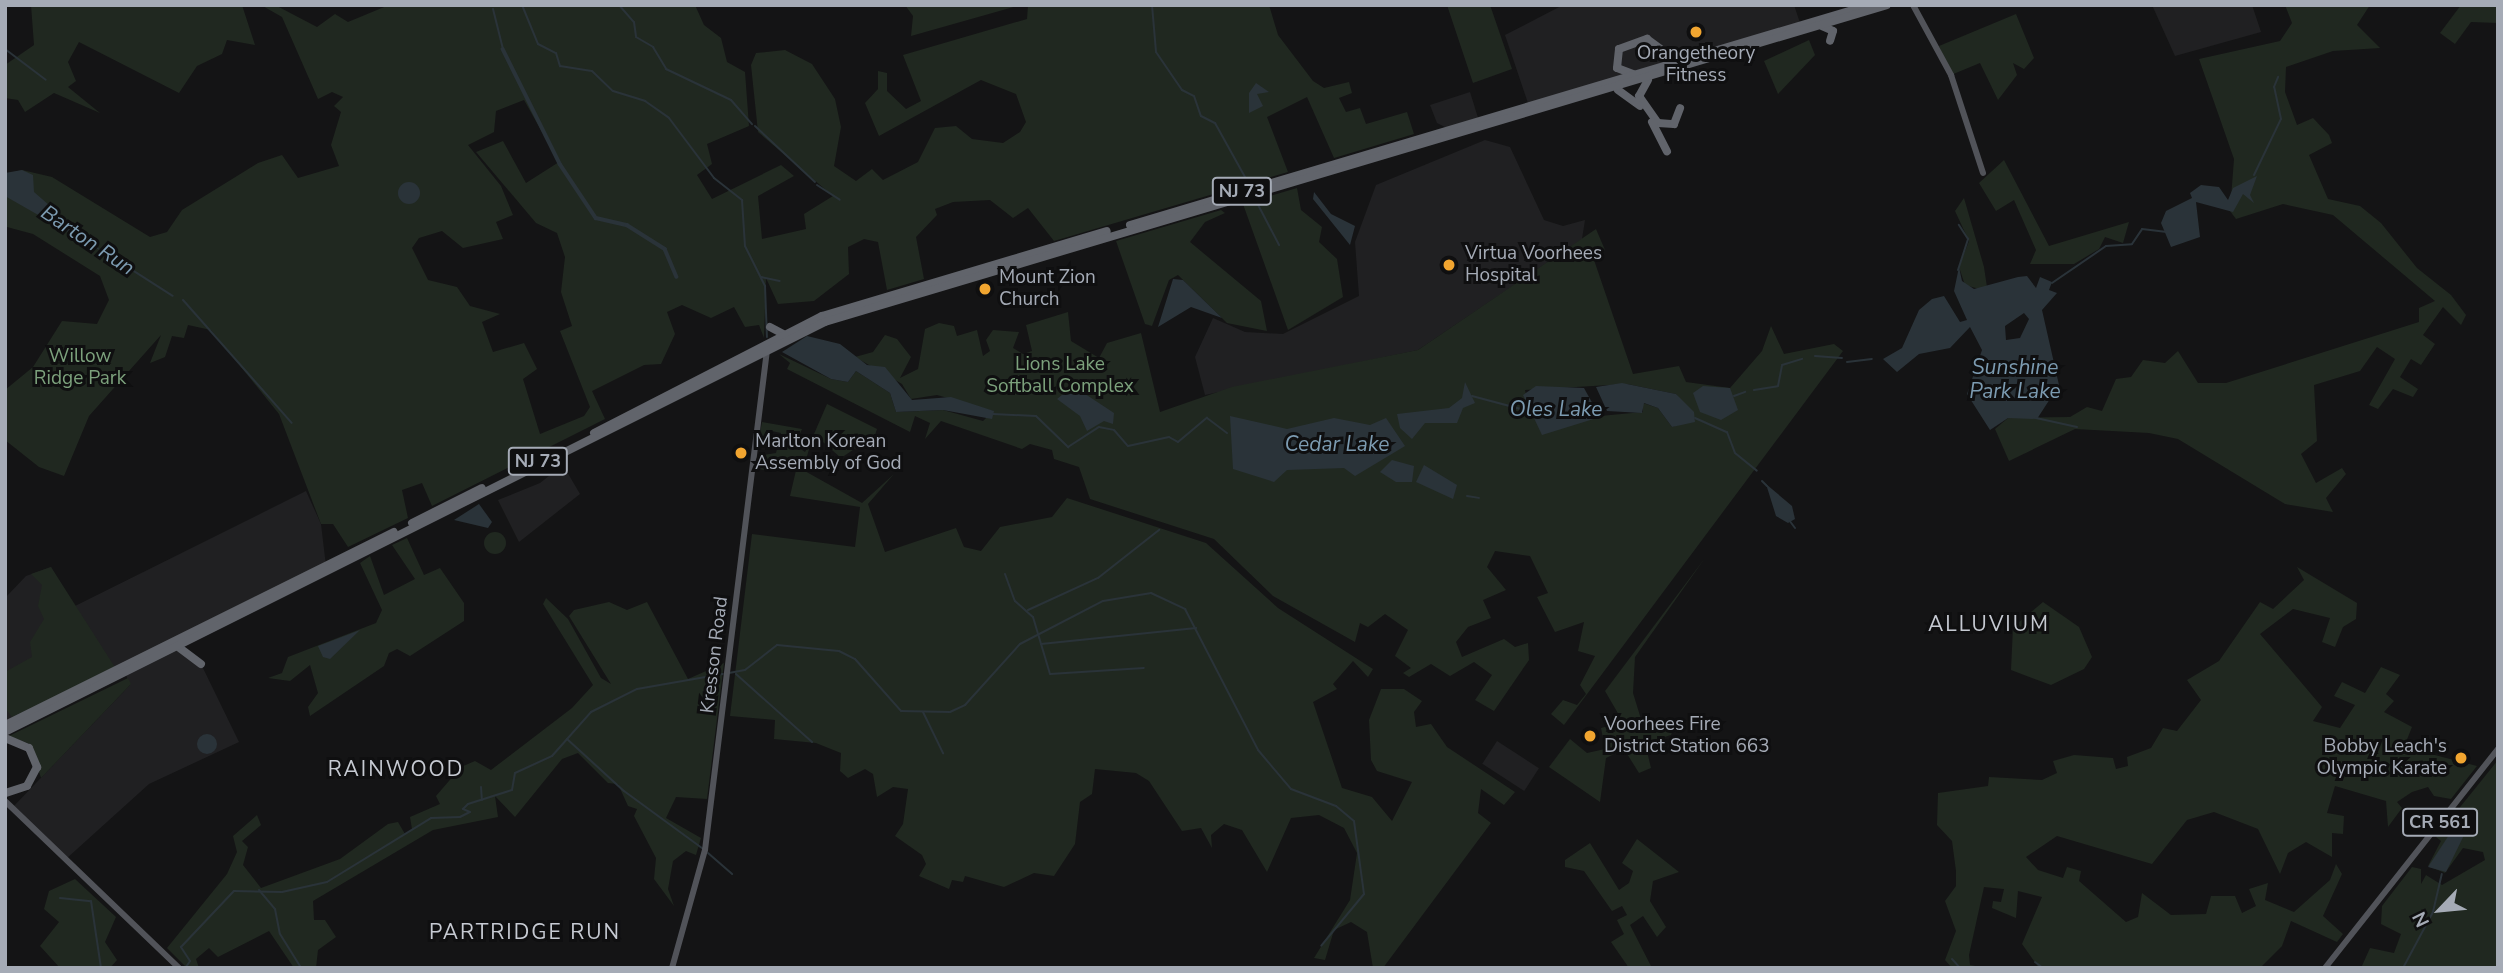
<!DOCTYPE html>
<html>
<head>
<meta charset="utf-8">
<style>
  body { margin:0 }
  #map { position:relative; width:2503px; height:973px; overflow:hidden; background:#141415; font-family:"Nunito Sans",sans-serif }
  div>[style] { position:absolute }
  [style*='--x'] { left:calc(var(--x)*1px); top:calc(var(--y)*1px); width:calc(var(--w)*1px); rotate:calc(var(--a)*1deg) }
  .built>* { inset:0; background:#202022; transform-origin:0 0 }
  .green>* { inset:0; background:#202820 }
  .round { border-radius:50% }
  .water>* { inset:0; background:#2a3339 }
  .stream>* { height:2px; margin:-1px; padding:0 1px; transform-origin:1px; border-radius:1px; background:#2a3339 }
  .canal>* { height:3.5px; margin:-1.75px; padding:0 1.75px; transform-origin:1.75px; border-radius:1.75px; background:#2a3339 }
  .major>* { height:6px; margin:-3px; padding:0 3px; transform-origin:3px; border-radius:3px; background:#515359 }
  .highway>* { height:8px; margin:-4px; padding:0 4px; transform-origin:4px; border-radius:4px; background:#61646b }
  .dots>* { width:19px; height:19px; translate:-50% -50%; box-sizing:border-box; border:4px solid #0f0f10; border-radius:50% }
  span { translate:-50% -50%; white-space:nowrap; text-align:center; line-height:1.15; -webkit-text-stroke:6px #0f0f10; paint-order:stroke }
  .shield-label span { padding:2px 5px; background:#0f0f10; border:2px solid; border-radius:5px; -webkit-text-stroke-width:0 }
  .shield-label { font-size:18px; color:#a5abb6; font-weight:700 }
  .poi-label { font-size:19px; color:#a5abb6 }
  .left { translate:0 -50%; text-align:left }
  .right { translate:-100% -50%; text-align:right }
  .park-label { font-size:19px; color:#7ca17c }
  .street-label { font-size:19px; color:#a5abb6 }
  .water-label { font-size:21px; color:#7c9bb1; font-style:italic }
  .neighbourhood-label { font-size:21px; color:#c6cad2; letter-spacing:2px }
  .frame { position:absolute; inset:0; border:7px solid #a5abb6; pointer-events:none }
  .north { position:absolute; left:2405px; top:875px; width:70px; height:70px; -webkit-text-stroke:5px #0f0f10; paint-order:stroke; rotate:244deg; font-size:19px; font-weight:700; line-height:28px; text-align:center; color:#a5abb6 }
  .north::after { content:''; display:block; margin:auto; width:24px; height:32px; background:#a5abb6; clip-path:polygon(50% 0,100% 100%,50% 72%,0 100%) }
</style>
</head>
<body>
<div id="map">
  <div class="built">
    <div style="clip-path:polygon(1563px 5px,1794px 5px,1801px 26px,1529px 106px,1505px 35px)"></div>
    <div style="clip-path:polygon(2152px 5px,2252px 5px,2261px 32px,2175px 56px)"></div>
    <div style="clip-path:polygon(1470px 92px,1479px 121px,1447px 128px,1437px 123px,1430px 105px)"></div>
    <div style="clip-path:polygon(1485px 140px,1510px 147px,1544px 220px,1563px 226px,1585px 220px,1582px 239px,1418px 350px,1205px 395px,1195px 357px,1213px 318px,1245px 332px,1283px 334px,1359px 296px,1355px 242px,1376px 185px)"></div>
    <div style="clip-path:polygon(563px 465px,580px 494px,519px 542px,498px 500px,540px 483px)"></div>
    <div style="clip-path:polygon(306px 491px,321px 524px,326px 566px,5px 725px,5px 598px,26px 576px,51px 567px,73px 607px)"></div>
    <div style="clip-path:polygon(177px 646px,201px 664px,239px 742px,149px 784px,66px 859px,12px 808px,130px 685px,125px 672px)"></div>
    <div style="left:1497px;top:741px;width:50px;height:27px;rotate:33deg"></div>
  </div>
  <div class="green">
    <div style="clip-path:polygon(31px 5px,242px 5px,255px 45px,227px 40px,222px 54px,197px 66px,179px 93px,79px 42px,68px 62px,76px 81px,68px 87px,100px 113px,54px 93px,25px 112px,18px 100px,5px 98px,5px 65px,34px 45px)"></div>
    <div style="clip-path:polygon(evenodd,261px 5px,275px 5px,317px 27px,335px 14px,348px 22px,389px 5px,695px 5px,704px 25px,721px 38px,727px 62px,745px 72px,749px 126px,707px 144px,712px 164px,697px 175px,712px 199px,781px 165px,794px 176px,758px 196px,762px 239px,806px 229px,804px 214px,833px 196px,758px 132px,751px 65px,756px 53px,785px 50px,812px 64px,835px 99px,841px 127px,834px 166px,856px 181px,872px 169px,883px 180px,918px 162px,935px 128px,956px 126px,972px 139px,1003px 143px,1020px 132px,1026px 122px,1016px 94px,981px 80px,879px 136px,865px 103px,878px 89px,878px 71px,887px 73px,887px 91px,906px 109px,921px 101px,903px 55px,1027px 19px,1028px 5px,1269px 5px,1278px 35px,1313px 81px,1324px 88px,1349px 82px,1352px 93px,1339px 98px,1346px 112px,1360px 108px,1366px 124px,1407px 112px,1414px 134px,1334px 158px,1307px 97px,1267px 117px,1288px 172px,1054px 241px,1028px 208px,1013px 218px,990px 200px,953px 202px,935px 209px,937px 215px,916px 237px,924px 279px,887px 290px,878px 242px,864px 239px,848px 247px,849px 274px,814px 301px,778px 304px,766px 278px,764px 338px,759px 325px,745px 327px,734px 307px,711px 318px,682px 305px,667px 312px,675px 334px,661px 364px,644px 365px,592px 391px,605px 419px,432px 506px,422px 483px,402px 490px,408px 518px,348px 547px,333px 524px,321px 524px,279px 414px,211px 330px,188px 325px,184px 338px,172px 336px,165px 357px,150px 363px,161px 335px,89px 416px,64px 476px,39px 467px,5px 440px,5px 390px,33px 367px,62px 321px,97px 324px,109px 300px,100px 276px,33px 234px,7px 227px,5px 174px,22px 170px,52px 177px,150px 237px,167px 232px,182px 210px,258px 163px,282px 155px,298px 178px,339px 166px,331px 145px,341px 112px,334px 106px,343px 97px,332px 92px,318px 99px,282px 17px,261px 5px,524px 100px,559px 162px,526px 183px,503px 141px,476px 152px,536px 223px,557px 233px,565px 257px,561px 292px,572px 326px,560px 331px,590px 407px,584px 416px,540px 434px,523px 379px,537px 369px,524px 343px,493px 352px,482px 322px,500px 314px,470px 306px,457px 287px,428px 280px,412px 248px,419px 238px,442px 231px,463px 248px,503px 239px,496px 222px,513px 215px,501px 186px,468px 145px,494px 132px,496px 111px,524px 100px)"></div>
    <div style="clip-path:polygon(905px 5px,1021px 5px,911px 36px,913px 16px)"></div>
    <div style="clip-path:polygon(1447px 5px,1490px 5px,1512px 69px,1473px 83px)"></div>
    <div style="clip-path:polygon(2285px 5px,2370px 5px,2357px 25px,2380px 48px,2333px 51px,2286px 67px,2285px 92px,2297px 125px,2313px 118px,2329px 135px,2332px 143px,2309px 155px,2328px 199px,2360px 206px,2381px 223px,2417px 268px,2451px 295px,2466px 315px,2461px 325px,2443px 307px,2423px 335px,2435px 344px,2421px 365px,2411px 359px,2400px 377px,2418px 389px,2413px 397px,2393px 389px,2378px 409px,2369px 405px,2395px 359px,2377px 347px,2360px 371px,2314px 385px,2317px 441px,2301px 454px,2316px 483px,2342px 468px,2346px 474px,2326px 498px,2333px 512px,2285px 504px,2178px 439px,2149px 433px,2075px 429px,2009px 461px,1995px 429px,2008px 418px,2070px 417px,2087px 407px,2102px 411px,2116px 379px,2131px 377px,2143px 360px,2165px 363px,2178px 351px,2198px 383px,2226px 383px,2419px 322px,2419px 308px,2435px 301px,2333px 215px,2283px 204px,2236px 219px,2230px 211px,2234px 159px,2199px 59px,2280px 41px,2292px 23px)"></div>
    <div style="clip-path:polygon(2461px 5px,2498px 5px,2498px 23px,2471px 22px,2455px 44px,2440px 33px)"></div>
    <div style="clip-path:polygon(2016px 14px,2034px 58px,2024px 69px,2013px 63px,2017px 75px,1998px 100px,1980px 63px,1951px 75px,1939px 46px)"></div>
    <div style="clip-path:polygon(1809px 40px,1815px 55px,1778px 94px,1764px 61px)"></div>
    <div style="clip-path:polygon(2004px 160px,2049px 246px,2129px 222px,2123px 243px,2105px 237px,2099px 249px,2074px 264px,2030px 264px,2036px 250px,2014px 200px,1996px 211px,1979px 183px)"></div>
    <div style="clip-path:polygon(1297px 188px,1301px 210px,1322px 227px,1319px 242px,1337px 259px,1343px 297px,1288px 330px,1243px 204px)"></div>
    <div style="clip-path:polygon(1964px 198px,1984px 267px,1987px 287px,1979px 289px,1965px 285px,1959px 267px,1969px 241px,1955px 211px)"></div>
    <div style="clip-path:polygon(1221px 210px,1225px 213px,1205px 222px,1190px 242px,1261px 301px,1267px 331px,1227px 323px,1178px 275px,1169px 280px,1152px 326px,1145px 324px,1116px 241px)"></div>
    <div style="clip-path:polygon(evenodd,1596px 229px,1605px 250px,1593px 257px,1633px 374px,1679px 366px,1686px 382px,1730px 388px,1762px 351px,1771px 326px,1784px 354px,1834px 344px,1843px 351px,1564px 725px,1551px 714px,1563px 700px,1577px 705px,1586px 694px,1580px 685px,1595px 656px,1578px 651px,1584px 622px,1555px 632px,1537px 597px,1548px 593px,1530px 556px,1495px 551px,1487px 567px,1506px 590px,1483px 600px,1491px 618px,1468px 627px,1456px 642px,1462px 657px,1504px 639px,1515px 647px,1528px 643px,1529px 660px,1494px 711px,1475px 700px,1492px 675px,1474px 662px,1450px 676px,1431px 664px,1409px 677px,1403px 673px,1411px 668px,1395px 656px,1408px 630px,1385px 614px,1368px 627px,1360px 623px,1355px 642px,1273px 596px,1214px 539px,1090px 499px,1079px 467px,1054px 459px,1052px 450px,1030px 444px,1022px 449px,941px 421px,925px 439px,930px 423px,915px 416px,910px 432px,787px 369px,790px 363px,779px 354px,831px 379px,848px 382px,856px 371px,890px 393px,896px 412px,943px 410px,983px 421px,993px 411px,937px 395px,911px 399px,902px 384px,855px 357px,873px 352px,885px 335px,897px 339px,911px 357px,900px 378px,918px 369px,925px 329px,939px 323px,954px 326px,957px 336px,977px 330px,983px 356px,990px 351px,986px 340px,993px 330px,1019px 332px,1013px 348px,1023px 354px,1032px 351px,1026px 325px,1068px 312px,1071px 341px,1099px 358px,1107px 343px,1141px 333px,1160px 412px,1232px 387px,1418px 350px,1596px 229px,1627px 384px,1676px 394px,1695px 419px,1672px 427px,1658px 408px,1643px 403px,1643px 412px,1600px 416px,1530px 411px,1525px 390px,1627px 384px)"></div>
    <div style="clip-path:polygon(827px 404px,877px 429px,875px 435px,841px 458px,814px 434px)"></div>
    <div style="clip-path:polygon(762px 422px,802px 429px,795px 445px,805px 452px,812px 439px,803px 470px,862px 503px,894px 474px,868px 504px,885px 552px,956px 528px,964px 547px,981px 551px,1000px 527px,1052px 517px,1067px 498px,1206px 543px,1278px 608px,1373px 669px,1368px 677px,1353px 661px,1333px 684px,1337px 689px,1313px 702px,1342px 788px,1372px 797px,1392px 821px,1412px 782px,1377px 771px,1371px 760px,1369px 720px,1381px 689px,1404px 689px,1422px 701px,1414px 712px,1416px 727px,1431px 724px,1447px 747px,1515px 792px,1504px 805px,1481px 789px,1478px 813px,1491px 823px,1383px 968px,1373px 968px,1367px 932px,1351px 922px,1334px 930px,1325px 960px,1314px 958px,1350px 900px,1357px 853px,1344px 828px,1319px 815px,1291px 818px,1267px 872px,1242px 830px,1224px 824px,1211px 835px,1212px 848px,1201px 828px,1182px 831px,1149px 781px,1136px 773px,1095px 769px,1092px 794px,1080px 802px,1075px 844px,1054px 876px,1034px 873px,1004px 887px,965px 876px,963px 882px,952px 880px,949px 889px,919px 876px,926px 864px,922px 855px,895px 836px,903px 824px,908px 789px,893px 787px,877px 797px,873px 774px,865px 769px,848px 778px,840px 771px,841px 753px,816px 743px,774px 739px,775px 720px,730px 716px,752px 534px,855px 547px,860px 507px,790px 496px,797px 466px,771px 460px,768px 471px,755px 468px,758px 456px,776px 453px,781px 433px,767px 430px,764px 444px,758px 443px)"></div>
    <div class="round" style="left:484px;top:532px;width:22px;height:22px"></div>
    <div style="clip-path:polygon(407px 538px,424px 575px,440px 568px,464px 603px,464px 621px,410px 656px,397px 649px,389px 653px,384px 666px,310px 716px,308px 707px,318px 693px,310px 665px,290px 681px,268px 678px,282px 673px,288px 657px,376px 623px,382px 610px,360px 563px,370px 556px,384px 595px,415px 579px,392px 545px)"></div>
    <div style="clip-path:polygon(1705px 558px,1635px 657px,1633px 693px,1641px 719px,1648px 726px,1674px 727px,1671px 735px,1645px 743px,1651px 768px,1639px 773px,1624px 749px,1606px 758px,1600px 802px,1549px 767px,1570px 739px,1587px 753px,1605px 749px,1601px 728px,1623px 722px,1605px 691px)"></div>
    <div style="clip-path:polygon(51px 567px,116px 669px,12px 717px,5px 708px,5px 672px,32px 657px,30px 642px,44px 619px,38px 606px,42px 585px,31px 574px)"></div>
    <div style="clip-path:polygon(2297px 567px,2357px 603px,2356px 619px,2343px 627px,2335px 647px,2322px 642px,2330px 618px,2293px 609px,2260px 634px,2322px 707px,2313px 721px,2340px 728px,2355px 705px,2334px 696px,2342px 682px,2365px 693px,2381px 667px,2400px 675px,2386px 694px,2394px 701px,2384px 712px,2412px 727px,2404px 747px,2477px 766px,2451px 799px,2434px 796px,2428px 787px,2412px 792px,2397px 802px,2402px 808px,2388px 827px,2386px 801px,2335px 786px,2327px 813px,2344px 816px,2343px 834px,2332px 833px,2332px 857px,2306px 842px,2288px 853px,2280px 874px,2258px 829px,2214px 812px,2187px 820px,2152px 864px,2057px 836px,2026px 857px,2038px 870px,2063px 878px,2067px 867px,2081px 871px,2079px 881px,2126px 922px,2138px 917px,2142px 893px,2171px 915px,2206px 914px,2211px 896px,2235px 896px,2242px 913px,2256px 906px,2249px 889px,2268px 883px,2265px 900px,2294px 912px,2330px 880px,2336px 864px,2342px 874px,2323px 916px,2343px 934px,2337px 942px,2291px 921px,2282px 946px,2260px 968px,2039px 968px,2022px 944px,2042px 897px,2018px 891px,2016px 918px,1992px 908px,1993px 901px,2001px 902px,2004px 889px,1984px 887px,1969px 955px,1970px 965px,1987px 968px,1952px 968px,1945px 960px,1956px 931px,1945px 901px,1956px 886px,1956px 871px,1952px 841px,1937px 825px,1938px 793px,1988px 786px,1989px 777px,2042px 780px,2057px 773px,2053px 761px,2074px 755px,2113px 758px,2116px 769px,2128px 766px,2127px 757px,2151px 748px,2163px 728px,2177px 731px,2201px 700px,2187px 680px,2219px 661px,2260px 602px,2273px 609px,2304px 580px)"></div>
    <div style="clip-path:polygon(546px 598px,568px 619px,601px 678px,611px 684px,569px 616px,574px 610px,609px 602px,627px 610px,647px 602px,688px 679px,724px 663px,707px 799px,676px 797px,666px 818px,701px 838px,696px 855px,686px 851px,673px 861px,668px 889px,674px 906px,654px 879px,656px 858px,634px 816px,637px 809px,628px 806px,618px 784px,608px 783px,578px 753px,562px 759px,515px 817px,495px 796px,498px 817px,433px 830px,313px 901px,314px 920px,325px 920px,336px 937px,318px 950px,316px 968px,294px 968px,269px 931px,218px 957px,209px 948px,196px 959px,199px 968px,187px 968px,167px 948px,227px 874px,237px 852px,233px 836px,257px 815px,261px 825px,242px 841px,248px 847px,243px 865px,261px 888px,340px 859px,388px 824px,398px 822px,405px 834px,412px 829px,410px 817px,440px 804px,436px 796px,461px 767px,475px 761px,491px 770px,572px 708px,593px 685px,543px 604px)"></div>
    <div style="clip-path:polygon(2043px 602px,2079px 627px,2092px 657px,2084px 669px,2051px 685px,2011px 670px,2013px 627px)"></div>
    <div style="clip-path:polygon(128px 678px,131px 684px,41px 778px,30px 744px,9px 736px)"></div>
    <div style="clip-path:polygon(2498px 760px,2498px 968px,2361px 968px,2370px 948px,2394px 953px,2401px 934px,2381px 924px,2382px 906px,2412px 867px,2421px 869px,2421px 884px,2426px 875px,2442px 885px,2485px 860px,2483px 852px,2463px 848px,2445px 873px,2428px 866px,2441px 841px,2436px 837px)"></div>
    <div style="clip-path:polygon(1637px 839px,1679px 872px,1653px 881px,1650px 901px,1666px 927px,1657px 937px,1643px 916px,1630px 925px,1652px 968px,1629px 968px,1611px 942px,1624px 934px,1617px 920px,1627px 915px,1622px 906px,1612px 911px,1584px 871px,1565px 867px,1565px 860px,1590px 843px,1619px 890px,1629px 883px,1633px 871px,1622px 863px)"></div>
    <div style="clip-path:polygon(75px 879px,116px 917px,105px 942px,117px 960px,110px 968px,60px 968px,40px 946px,59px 922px,44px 909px,49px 891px)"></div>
  </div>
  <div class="water">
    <div style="clip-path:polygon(1256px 83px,1269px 92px,1257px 94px,1263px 106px,1249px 113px,1249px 93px)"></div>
    <div style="clip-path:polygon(22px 170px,33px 175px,34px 192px,103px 252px,5px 196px,5px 173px)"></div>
    <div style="clip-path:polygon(2257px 176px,2250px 195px,2254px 203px,2243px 194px,2233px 212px,2196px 202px,2200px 237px,2171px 247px,2161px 223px,2166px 211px,2192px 198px,2190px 193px,2201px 185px,2219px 187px,2228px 200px,2233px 188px)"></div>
    <div class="round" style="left:398px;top:182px;width:22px;height:22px"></div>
    <div style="clip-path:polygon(1314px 192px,1331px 214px,1355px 226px,1350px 245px,1313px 199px)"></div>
    <div style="clip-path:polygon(evenodd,1959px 267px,1962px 281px,1974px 289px,2018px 277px,2027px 276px,2036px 288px,2040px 277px,2052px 282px,2049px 290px,2057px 293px,2042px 310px,2059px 385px,2037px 419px,2008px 418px,1990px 430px,1967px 394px,1982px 350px,1970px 327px,1950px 348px,1919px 354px,1897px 372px,1883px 359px,1902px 348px,1919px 310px,1932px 299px,1944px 296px,1960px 322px,1967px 320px,1954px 291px,1959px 267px,2024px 313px,2029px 319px,2020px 338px,2006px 340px,2005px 326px,2024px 313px)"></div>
    <div style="clip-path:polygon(1173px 279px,1183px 280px,1222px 318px,1191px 307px,1158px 327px)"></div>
    <div style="clip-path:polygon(807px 336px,840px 344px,867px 365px,885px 367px,912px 400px,951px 397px,994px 411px,992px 419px,943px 410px,896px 412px,890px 393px,856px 371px,848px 382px,831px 379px,782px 352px)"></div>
    <div style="clip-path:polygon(1465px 382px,1475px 403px,1463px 408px,1457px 423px,1425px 423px,1412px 439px,1400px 428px,1397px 414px,1449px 408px,1462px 398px)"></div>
    <div style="clip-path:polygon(1622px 383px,1676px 394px,1694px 412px,1695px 422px,1672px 427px,1658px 408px,1644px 403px,1642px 413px,1607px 411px,1596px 387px)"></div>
    <div style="clip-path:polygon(1073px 386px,1114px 413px,1113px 424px,1104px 421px,1087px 431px,1080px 416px,1057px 399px)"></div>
    <div style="clip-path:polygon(1536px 386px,1584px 388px,1600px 417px,1542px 435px,1523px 395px)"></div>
    <div style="clip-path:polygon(1703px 386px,1730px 388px,1738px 410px,1721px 420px,1700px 412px,1693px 393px)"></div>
    <div style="clip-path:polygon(1230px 416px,1287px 429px,1334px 418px,1370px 425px,1386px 418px,1405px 446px,1355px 476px,1344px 468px,1287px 470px,1274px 482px,1233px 469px)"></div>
    <div style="clip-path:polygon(1392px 460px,1414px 466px,1412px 482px,1396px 482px,1380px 472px)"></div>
    <div style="clip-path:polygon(1424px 465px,1457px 485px,1453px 499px,1416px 482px)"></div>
    <div style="clip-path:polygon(1766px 484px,1792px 506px,1795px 519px,1788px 523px,1776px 516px)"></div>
    <div style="clip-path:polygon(479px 504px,492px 522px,488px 528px,454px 520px)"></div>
    <div style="clip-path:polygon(360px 630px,330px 659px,323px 657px,318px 646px)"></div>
    <div class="round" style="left:197px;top:734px;width:20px;height:20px"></div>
    <div style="clip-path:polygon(2467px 829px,2446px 872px,2428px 867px,2449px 835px)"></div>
  </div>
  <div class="stream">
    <div style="--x:485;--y:5;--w:18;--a:0"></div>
    <div style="--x:522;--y:5;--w:42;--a:67.7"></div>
    <div style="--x:538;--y:44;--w:20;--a:27"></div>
    <div style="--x:556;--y:53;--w:14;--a:73"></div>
    <div style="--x:560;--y:66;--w:32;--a:9"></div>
    <div style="--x:592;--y:71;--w:29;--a:44"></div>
    <div style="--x:613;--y:91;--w:34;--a:17"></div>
    <div style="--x:645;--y:101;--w:29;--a:35"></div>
    <div style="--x:669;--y:118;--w:75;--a:53.1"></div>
    <div style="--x:714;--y:178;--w:36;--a:38"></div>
    <div style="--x:742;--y:200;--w:46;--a:86.3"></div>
    <div style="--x:745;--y:246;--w:45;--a:63.4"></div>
    <div style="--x:765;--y:286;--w:51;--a:87.8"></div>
    <div style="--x:619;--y:5;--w:23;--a:49"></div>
    <div style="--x:634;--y:22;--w:15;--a:82"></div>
    <div style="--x:636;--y:37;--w:20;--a:30"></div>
    <div style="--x:653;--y:47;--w:26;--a:59"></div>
    <div style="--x:666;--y:69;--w:72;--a:25.5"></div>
    <div style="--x:731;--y:100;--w:32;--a:49"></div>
    <div style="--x:1152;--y:5;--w:47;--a:85.1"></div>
    <div style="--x:1156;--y:52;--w:46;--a:55.6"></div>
    <div style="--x:1182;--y:90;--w:13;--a:27"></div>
    <div style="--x:1194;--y:96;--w:21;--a:71"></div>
    <div style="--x:1201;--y:116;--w:16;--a:27"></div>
    <div style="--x:1215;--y:123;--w:70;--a:60.9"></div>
    <div style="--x:493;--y:9;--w:41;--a:76"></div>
    <div style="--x:5;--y:49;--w:51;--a:37.1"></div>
    <div style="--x:755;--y:126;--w:82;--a:43"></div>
    <div style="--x:2254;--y:175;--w:62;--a:-64.3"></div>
    <div style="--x:2281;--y:119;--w:33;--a:-102"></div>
    <div style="--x:2274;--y:87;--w:11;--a:-68"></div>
    <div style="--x:817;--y:185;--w:27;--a:33"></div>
    <div style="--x:1255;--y:199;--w:52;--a:62.4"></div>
    <div style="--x:101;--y:250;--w:85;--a:32.6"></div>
    <div style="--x:1958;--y:270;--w:33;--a:-72"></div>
    <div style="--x:1968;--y:239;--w:17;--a:-123"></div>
    <div style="--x:761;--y:277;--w:19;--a:12"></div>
    <div style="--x:2052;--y:283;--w:65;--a:-34.4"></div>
    <div style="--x:2106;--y:246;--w:26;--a:-4"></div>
    <div style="--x:2132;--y:244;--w:18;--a:-56"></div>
    <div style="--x:2142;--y:229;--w:23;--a:7"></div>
    <div style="--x:183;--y:300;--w:164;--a:48.5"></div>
    <div style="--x:1815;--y:356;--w:27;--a:4"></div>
    <div style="--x:1847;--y:362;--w:25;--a:-7"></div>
    <div style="--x:1754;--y:390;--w:24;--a:-9"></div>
    <div style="--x:1778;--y:386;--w:21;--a:-79"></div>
    <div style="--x:1782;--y:365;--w:21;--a:-17"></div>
    <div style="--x:1472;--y:396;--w:62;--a:14.9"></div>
    <div style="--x:1734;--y:396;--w:12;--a:-20"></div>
    <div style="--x:993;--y:414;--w:43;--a:2.7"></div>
    <div style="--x:1036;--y:416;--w:45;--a:44.1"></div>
    <div style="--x:1068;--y:447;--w:37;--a:-33"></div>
    <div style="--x:1099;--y:427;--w:15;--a:11"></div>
    <div style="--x:1114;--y:430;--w:21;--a:49"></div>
    <div style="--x:1128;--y:446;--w:42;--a:-12.4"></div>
    <div style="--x:1169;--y:437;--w:10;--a:29"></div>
    <div style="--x:1178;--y:442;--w:38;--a:-40"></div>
    <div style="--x:1207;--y:418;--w:25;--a:37"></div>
    <div style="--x:1695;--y:418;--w:35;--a:24"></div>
    <div style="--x:1727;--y:432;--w:22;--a:69"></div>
    <div style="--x:1735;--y:453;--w:28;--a:39"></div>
    <div style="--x:2036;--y:418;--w:42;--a:12.4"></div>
    <div style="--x:1762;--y:481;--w:7;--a:45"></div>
    <div style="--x:1467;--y:496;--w:12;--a:9"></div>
    <div style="--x:1789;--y:520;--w:10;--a:53"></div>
    <div style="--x:1005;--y:574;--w:29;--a:70"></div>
    <div style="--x:1015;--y:601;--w:24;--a:42"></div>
    <div style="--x:1033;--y:617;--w:59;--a:73.4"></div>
    <div style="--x:1050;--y:674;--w:94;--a:-3.7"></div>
    <div style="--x:1028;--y:610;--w:77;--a:-24.6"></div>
    <div style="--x:1098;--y:578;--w:78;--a:-38.2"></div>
    <div style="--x:1041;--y:644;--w:156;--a:-5.9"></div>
    <div style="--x:729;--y:673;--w:16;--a:-11"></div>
    <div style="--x:745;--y:670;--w:41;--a:-38"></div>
    <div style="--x:777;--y:645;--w:62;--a:5.5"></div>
    <div style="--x:839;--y:651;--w:18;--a:27"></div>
    <div style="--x:855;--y:659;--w:69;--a:48.5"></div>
    <div style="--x:901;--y:711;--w:49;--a:1.2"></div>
    <div style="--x:950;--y:712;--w:17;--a:-25"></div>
    <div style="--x:965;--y:705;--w:82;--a:-48"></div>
    <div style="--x:1020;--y:644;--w:93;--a:-27.4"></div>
    <div style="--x:1103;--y:601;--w:49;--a:-9.5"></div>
    <div style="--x:1151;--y:593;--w:38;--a:25"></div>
    <div style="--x:1185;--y:609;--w:159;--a:62.6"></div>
    <div style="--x:1258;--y:750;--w:51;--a:49.8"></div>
    <div style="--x:1291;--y:789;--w:48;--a:20.7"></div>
    <div style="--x:1336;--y:806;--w:23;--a:40"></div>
    <div style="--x:1354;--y:821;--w:74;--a:82.2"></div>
    <div style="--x:1364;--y:894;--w:67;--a:129.6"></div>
    <div style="--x:736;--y:674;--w:102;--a:41.8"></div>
    <div style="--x:923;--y:712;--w:46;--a:64"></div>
    <div style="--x:567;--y:739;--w:77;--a:42.4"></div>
    <div style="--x:624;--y:791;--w:97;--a:36.2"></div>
    <div style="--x:481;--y:787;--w:13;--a:86"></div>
    <div style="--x:708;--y:853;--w:32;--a:41"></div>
    <div style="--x:259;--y:890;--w:25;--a:50"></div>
    <div style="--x:275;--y:909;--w:25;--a:79"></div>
    <div style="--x:280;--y:934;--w:40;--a:58"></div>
    <div style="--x:60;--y:898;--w:31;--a:6"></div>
    <div style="--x:91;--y:901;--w:68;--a:81.5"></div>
    <div style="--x:1952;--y:959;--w:12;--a:48"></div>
    <div style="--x:2035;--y:962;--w:10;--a:37"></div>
    <div style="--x:186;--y:967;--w:7;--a:-56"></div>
    <div style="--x:190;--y:961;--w:17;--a:-123"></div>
    <div style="--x:181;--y:947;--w:77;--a:-46.6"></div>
    <div style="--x:234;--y:891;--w:48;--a:1.2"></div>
    <div style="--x:282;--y:892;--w:46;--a:-12.5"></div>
    <div style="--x:327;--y:882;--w:122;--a:-31.6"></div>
    <div style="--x:431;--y:818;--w:29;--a:-2"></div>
    <div style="--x:460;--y:817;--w:11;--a:-27"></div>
    <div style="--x:470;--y:812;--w:8;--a:-157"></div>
    <div style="--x:463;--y:809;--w:7;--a:-45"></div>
    <div style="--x:468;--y:804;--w:46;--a:-17.7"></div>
    <div style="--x:512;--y:790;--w:17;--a:-80"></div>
    <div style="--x:515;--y:773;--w:41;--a:-24.7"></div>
    <div style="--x:552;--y:756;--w:59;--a:-48.4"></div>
    <div style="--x:591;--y:712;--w:51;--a:-26.6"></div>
    <div style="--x:637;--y:689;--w:87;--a:-9.9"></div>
    <div style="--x:2403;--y:968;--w:64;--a:-61.8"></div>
    <div style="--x:2433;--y:912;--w:39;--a:-77"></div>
  </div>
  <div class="canal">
    <div style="--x:503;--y:49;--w:128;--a:63.6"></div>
    <div style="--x:560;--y:164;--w:65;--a:56.3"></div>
    <div style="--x:596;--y:218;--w:32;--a:13"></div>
    <div style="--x:627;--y:225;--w:45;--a:32.3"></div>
    <div style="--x:665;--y:249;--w:30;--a:67"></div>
  </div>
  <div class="major">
    <div style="--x:1913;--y:5;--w:80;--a:61.5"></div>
    <div style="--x:1951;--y:75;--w:103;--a:71.9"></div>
    <div style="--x:5;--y:801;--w:241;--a:43.8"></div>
    <div style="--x:672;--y:968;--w:123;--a:-74.4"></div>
    <div style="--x:705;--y:850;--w:504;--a:-82.93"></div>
    <div style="--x:2325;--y:968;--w:279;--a:-51.7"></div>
  </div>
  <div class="highway">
    <div style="--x:1822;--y:26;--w:12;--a:24"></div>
    <div style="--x:1833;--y:31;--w:10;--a:107"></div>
    <div style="--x:1670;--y:54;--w:15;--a:23"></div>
    <div style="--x:1633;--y:74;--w:17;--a:-159"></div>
    <div style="--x:1617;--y:68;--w:19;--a:-84"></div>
    <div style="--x:1619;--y:49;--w:30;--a:-20"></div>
    <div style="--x:1647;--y:39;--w:19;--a:36"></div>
    <div style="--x:1648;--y:80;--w:18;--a:119"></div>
    <div style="--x:1639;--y:96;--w:33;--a:55"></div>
    <div style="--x:1658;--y:123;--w:16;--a:4"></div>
    <div style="--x:1674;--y:124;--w:17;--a:-69"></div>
    <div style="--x:1618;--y:90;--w:27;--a:36"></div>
    <div style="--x:1652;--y:122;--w:33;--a:63"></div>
    <div style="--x:1130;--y:225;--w:771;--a:-16.58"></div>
    <div style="--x:770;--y:327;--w:15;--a:28"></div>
    <div style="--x:594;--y:433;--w:256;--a:-27.2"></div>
    <div style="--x:822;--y:316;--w:297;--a:-16.6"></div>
    <div style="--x:412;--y:523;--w:78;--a:-26.6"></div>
    <div style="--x:177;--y:646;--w:30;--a:37"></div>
    <div style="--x:5;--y:725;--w:434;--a:-26.4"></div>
    <div style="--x:5;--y:732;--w:917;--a:-26.57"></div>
    <div style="--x:825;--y:322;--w:1108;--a:-16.62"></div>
    <div style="--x:5;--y:738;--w:26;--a:23"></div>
    <div style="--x:29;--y:748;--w:21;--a:67"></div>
    <div style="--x:37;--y:767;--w:21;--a:118"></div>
    <div style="--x:27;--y:786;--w:23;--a:162"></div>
  </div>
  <div class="dots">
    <div style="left:1696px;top:32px;background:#f1a530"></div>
    <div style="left:1449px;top:265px;background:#f1a530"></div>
    <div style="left:985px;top:289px;background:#f1a530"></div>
    <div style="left:741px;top:453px;background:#f1a530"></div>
    <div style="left:1590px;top:736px;background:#f1a530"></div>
    <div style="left:2461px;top:758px;background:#f1a530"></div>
  </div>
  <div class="shield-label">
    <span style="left:1242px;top:191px">NJ 73</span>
    <span style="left:538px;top:461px">NJ 73</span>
    <span style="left:2440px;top:822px">CR 561</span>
  </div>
  <div class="poi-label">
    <span style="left:1696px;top:65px">Orangetheory<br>Fitness</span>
    <span class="left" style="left:1465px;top:265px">Virtua Voorhees<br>Hospital</span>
    <span class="left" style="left:999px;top:289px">Mount Zion<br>Church</span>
    <span class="left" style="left:755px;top:453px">Marlton Korean<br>Assembly of God</span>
    <span class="left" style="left:1604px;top:736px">Voorhees Fire<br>District Station 663</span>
    <span class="right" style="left:2447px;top:758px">Bobby Leach's<br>Olympic Karate</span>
  </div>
  <div class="park-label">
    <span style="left:80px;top:368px">Willow<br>Ridge Park</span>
    <span style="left:1060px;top:376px">Lions Lake<br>Softball Complex</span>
  </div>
  <div class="street-label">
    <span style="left:715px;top:655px;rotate:-83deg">Kresson Road</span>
  </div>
  <div class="water-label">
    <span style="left:88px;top:240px;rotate:34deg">Barton Run</span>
    <span style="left:2015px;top:379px">Sunshine<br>Park Lake</span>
    <span style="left:1556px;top:409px">Oles Lake</span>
    <span style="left:1337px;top:444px">Cedar Lake</span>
  </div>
  <div class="neighbourhood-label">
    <span style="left:1989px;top:624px">ALLUVIUM</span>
    <span style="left:396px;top:769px">RAINWOOD</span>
    <span style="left:525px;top:932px">PARTRIDGE RUN</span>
  </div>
  <div class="frame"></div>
  <div class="north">N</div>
</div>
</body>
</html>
